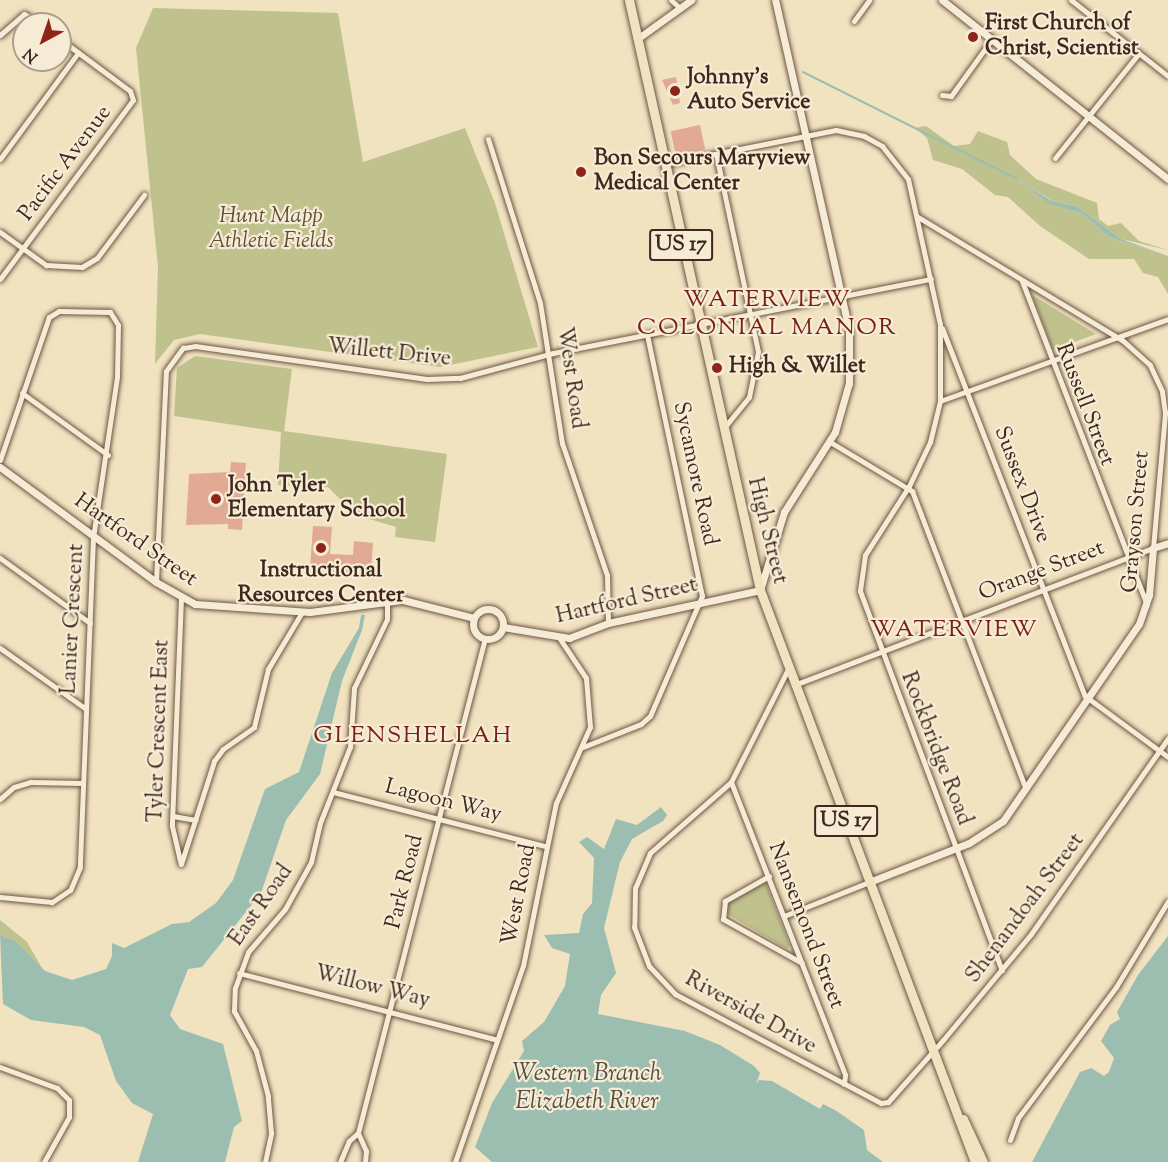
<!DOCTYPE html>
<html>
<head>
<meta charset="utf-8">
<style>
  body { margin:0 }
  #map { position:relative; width:1168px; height:1162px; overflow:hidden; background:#f1e2c0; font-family:"Sorts Mill Goudy",serif }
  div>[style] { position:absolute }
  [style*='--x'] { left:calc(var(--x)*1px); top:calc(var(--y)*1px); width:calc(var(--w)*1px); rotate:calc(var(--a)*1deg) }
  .green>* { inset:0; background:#c0c28e }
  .water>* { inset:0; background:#9bbeb1 }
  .stream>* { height:2px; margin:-1px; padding:0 1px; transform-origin:1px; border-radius:1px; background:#9bbeb1 }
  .building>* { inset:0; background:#e2aa94; transform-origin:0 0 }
  .roads { filter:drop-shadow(0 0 2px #6c5645) drop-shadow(0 0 2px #6c5645) }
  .minor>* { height:5px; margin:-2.5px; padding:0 2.5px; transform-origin:2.5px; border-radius:2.5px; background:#f6ecd6 }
  .tertiary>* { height:7px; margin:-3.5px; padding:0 3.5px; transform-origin:3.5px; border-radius:3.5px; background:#f6ecd6 }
  .tertiary>.ring { margin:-3.5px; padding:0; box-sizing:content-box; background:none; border:7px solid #f6ecd6; border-radius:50% }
  .primary>* { height:9px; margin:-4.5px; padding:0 4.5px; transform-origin:4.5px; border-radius:4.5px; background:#f1e2c0 }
  .dots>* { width:16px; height:16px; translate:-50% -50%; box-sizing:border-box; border:3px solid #f6ecd6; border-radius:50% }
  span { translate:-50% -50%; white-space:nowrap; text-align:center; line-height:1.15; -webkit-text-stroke:4.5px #f6ecd6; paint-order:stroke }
  .shield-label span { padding:2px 4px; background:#f6ecd6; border:2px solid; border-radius:4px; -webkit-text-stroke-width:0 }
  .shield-label { font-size:21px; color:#40281c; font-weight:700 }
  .poi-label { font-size:22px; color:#40281c; font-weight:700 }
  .left { translate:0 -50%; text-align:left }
  .street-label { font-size:22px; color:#40281c }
  .park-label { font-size:22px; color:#604e38; font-style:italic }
  .neighbourhood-label { font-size:24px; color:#7a1f14; letter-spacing:1.5px }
  .water-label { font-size:24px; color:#574e41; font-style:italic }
  .north { position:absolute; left:12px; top:12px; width:60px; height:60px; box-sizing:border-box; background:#f6ecd6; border:2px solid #ad9e8c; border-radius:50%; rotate:220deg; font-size:16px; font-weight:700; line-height:24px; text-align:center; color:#40281c }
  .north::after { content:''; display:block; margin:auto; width:21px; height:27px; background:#8f2418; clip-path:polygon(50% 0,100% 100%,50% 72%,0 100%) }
</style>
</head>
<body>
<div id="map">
  <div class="green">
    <div style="clip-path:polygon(153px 8px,338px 13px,363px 162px,465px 128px,495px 203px,538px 347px,440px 367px,200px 334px,174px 340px,155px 364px,158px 267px,136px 48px)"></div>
    <div style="clip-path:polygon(926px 126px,954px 146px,970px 144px,978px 131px,1007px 142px,1010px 155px,1036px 179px,1097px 203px,1099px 219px,1108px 226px,1121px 223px,1139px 241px,1168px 250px,1121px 239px,1078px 207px,1051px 200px,1017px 179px,1050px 203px,1082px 213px,1109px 237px,1168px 256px,1168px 294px,1158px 277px,1143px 273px,1134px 259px,1089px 259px,1040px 226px,1008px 197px,995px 195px,962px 169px,933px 160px,927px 138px,915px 128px)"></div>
    <div style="clip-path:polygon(1032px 295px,1096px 334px,1053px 350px)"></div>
    <div style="clip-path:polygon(195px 356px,292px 369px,284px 431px,447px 454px,435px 542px,395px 537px,396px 527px,356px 515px,328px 487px,278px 485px,281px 432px,174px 416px,177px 368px)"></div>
    <div style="clip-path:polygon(765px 881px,790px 946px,787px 949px,726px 913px,729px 902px)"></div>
    <div style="clip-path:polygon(0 920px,27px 942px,42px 968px,16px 941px,0 935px)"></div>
  </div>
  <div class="water">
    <div style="clip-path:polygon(1017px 179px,1050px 200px,1078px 207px,1121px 239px,1168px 256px,1109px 237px,1082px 213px,1050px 204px)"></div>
    <div style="clip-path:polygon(361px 615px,365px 615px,362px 630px,342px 681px,320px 774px,286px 820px,261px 893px,202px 967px,188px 969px,170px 1015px,180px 1029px,223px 1044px,242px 1121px,234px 1127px,225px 1162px,138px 1162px,153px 1114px,132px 1103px,116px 1081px,100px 1035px,84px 1027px,31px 1020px,3px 1004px,0 935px,16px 941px,45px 971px,72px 980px,106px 969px,112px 956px,112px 943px,124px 948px,172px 924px,189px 922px,216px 903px,233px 880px,265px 789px,299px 772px,332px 673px,359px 628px)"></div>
    <div style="clip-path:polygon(661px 807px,667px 815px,663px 821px,632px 839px,620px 862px,604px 928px,616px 973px,601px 995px,598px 1014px,685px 1031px,720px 1045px,754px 1066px,760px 1073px,756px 1084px,759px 1080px,772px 1081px,820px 1109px,823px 1104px,835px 1110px,864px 1130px,867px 1150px,883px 1162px,492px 1162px,475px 1147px,492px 1103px,524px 1051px,522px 1041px,544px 1022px,565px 986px,570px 954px,552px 948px,544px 935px,579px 933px,583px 914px,592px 903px,594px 858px,579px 842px,587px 837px,604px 849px,616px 819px,637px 825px)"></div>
    <div style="clip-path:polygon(1168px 936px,1168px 1162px,1032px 1162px,1080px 1072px,1091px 1068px,1104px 1076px,1109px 1072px,1114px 1058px,1101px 1041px,1110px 1025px,1120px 1019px,1117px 1012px,1138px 975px)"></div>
  </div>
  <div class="stream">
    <div style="--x:803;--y:72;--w:239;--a:26.6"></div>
  </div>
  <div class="building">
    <div style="clip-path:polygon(676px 77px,680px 103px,673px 105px,662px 80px)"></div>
    <div style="left:700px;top:125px;width:25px;height:30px;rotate:78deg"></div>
    <div style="clip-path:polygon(231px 462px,246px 463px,242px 530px,228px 529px,228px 524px,186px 525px,189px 474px,230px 472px)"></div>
    <div style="clip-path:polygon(313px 526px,332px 527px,330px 554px,353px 555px,354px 541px,373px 543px,371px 572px,354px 571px,354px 577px,326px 575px,326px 569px,310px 568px)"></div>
  </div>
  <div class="roads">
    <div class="minor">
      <div style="--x:671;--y:0;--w:12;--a:42"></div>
      <div style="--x:1071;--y:0;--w:123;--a:38.1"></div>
      <div style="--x:854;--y:21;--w:26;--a:-54"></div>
      <div style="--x:0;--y:35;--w:32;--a:-41"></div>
      <div style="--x:24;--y:14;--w:20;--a:30"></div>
      <div style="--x:942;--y:95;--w:9;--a:6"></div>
      <div style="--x:951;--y:96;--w:70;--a:-54.3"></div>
      <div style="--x:488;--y:139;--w:172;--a:72.4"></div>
      <div style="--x:540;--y:303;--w:142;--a:81.1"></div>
      <div style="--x:562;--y:443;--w:139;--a:71.2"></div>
      <div style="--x:607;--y:575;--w:48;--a:88.8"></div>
      <div style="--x:716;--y:154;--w:202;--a:78"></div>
      <div style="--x:758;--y:352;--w:46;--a:101.3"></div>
      <div style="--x:749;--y:397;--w:41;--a:129.1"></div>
      <div style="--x:1055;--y:158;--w:134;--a:-51.3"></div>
      <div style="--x:0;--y:159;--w:132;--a:-53.7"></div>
      <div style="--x:664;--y:164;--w:175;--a:-11.2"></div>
      <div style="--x:836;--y:130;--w:29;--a:12"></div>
      <div style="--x:864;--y:136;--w:21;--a:29"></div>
      <div style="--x:882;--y:146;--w:42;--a:51.8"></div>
      <div style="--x:908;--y:179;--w:148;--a:77.6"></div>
      <div style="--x:940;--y:324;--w:77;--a:90"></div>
      <div style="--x:940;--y:401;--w:42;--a:103.7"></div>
      <div style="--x:930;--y:442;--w:49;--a:115.5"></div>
      <div style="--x:909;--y:486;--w:82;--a:122.5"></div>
      <div style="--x:865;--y:555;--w:36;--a:98"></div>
      <div style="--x:860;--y:591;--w:405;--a:69.5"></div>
      <div style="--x:0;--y:232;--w:57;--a:35.7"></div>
      <div style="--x:46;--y:265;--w:36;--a:3"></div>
      <div style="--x:82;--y:267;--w:17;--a:-31"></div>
      <div style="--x:97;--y:258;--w:79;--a:-53.3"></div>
      <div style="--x:0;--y:279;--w:223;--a:-53.4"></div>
      <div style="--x:133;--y:100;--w:9;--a:-108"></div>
      <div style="--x:130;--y:91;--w:87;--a:-143.4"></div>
      <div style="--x:1022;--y:281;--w:347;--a:68.9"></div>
      <div style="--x:942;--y:328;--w:395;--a:68.8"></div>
      <div style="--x:1085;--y:696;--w:103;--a:36.3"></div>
      <div style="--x:22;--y:393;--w:106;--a:35.8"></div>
      <div style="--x:940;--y:401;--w:242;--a:-19.8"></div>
      <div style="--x:830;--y:442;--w:96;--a:30.9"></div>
      <div style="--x:912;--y:491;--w:319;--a:69.1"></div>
      <div style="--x:0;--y:460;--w:151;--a:-71.1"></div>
      <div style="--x:49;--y:317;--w:12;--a:-31"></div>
      <div style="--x:59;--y:311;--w:51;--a:1.1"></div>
      <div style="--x:110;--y:312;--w:15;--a:58"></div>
      <div style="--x:118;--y:325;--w:52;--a:91.1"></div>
      <div style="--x:117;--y:377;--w:163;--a:98.5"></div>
      <div style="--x:93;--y:538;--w:329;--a:92.3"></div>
      <div style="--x:80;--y:867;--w:25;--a:113"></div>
      <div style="--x:70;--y:890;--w:22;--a:146"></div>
      <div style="--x:52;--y:902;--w:52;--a:-174.5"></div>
      <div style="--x:0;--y:558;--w:111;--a:35.8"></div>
      <div style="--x:156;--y:582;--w:211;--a:-87.3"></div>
      <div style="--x:166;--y:371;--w:29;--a:-54"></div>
      <div style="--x:183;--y:348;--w:12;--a:-9"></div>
      <div style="--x:195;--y:346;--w:234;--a:8.1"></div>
      <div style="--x:427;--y:379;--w:33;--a:-2"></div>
      <div style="--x:460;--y:378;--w:96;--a:-15"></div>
      <div style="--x:553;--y:353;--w:385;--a:-11.1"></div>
      <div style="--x:181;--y:598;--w:228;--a:92.3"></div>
      <div style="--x:172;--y:826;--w:39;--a:77"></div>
      <div style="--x:0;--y:648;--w:105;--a:35.3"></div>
      <div style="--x:788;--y:669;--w:127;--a:116.8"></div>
      <div style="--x:731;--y:782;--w:108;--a:138.8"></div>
      <div style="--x:650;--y:853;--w:38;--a:113"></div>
      <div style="--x:635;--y:888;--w:39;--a:91"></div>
      <div style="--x:634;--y:927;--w:42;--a:69"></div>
      <div style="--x:649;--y:966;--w:38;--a:47"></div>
      <div style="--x:675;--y:994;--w:233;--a:27.9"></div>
      <div style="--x:881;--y:1103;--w:7;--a:-8"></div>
      <div style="--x:888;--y:1102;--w:83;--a:-48.4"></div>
      <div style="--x:943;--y:1040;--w:138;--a:-50.3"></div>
      <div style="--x:1031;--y:934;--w:239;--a:-55"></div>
      <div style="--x:794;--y:685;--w:384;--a:-20.9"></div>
      <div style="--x:1153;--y:548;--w:136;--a:-84.9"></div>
      <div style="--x:1165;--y:413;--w:22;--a:-98"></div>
      <div style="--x:1162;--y:391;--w:29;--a:-115"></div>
      <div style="--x:1150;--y:365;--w:38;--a:-138"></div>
      <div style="--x:1122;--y:340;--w:238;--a:-148.9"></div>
      <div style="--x:583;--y:747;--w:62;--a:-21.6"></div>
      <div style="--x:641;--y:724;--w:12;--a:-42"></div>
      <div style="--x:650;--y:716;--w:131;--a:-66.6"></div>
      <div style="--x:702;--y:596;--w:268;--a:-101.9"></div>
      <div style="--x:731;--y:782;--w:314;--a:68.7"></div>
      <div style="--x:845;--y:1075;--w:9;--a:96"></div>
      <div style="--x:333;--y:792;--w:219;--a:14.3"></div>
      <div style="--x:0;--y:799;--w:18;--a:-41"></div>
      <div style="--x:14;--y:787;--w:17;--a:-17"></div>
      <div style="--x:30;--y:782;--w:52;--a:1.1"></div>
      <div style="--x:173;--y:816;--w:23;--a:10"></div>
      <div style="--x:181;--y:864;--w:108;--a:-72.2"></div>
      <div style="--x:214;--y:761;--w:15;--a:-53"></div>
      <div style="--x:223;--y:749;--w:38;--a:-35"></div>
      <div style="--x:254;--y:727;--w:60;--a:-76.4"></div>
      <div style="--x:268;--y:669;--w:66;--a:-59.2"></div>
      <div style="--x:769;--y:876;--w:51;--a:150.4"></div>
      <div style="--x:725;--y:901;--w:18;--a:96"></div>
      <div style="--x:723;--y:919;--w:90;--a:29.1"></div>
      <div style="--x:784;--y:916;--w:92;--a:-21.8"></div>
      <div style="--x:239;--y:973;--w:264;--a:14.5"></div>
      <div style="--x:0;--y:1067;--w:61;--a:20.2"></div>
      <div style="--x:57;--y:1088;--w:17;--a:45"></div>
      <div style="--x:69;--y:1100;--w:17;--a:90"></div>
      <div style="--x:69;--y:1117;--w:51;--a:119.1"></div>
      <div style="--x:358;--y:1133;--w:20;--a:66"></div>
      <div style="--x:366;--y:1151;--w:11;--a:95"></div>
      <div style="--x:1010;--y:1140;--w:23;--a:-70"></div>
      <div style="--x:1018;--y:1118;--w:164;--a:-53.2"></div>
      <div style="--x:1116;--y:987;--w:100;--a:-58.8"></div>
      <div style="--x:265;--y:1162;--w:30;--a:-78"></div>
      <div style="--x:271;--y:1133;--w:37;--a:-95"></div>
      <div style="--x:268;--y:1096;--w:47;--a:-104.9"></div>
      <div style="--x:256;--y:1051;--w:46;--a:-118.8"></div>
      <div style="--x:234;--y:1011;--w:23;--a:-88"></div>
      <div style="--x:235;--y:988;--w:38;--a:-70"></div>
      <div style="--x:248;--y:952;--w:57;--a:-49.3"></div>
      <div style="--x:285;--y:909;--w:54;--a:-61"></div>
      <div style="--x:311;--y:862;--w:40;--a:-77"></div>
      <div style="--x:320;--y:823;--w:82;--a:-68.5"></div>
      <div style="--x:350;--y:747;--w:59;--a:-86.1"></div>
      <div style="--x:354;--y:688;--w:76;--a:-64.4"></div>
      <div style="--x:387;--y:619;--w:17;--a:-90"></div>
      <div style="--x:340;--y:1162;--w:23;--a:-67"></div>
      <div style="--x:349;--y:1141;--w:12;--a:-42"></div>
      <div style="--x:358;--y:1133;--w:511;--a:-75.61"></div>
      <div style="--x:455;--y:1162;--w:207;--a:-70.9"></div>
      <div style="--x:523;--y:966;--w:166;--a:-78.6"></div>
      <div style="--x:556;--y:803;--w:83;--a:-65.9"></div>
      <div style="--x:590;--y:727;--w:49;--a:-94.7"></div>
      <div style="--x:586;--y:678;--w:47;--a:-123.7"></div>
    </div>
    <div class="tertiary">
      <div style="--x:942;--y:0;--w:288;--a:38.4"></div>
      <div style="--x:637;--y:39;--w:67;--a:-35.8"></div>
      <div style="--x:0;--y:467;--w:194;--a:36.4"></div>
      <div style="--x:156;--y:582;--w:45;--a:29.4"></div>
      <div style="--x:195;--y:604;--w:115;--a:4"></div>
      <div style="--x:310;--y:612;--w:94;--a:-7.4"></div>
      <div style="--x:403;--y:600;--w:73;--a:14.2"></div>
      <div class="ring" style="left:473px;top:609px;width:23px;height:23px"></div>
      <div style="--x:503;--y:627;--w:67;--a:9.5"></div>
      <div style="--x:569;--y:638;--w:42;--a:-21"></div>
      <div style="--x:608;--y:623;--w:156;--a:-12.2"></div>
      <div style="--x:760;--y:590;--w:82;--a:-72.9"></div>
      <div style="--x:784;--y:512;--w:95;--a:-57.5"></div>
      <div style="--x:835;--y:432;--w:51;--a:-74.1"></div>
      <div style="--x:849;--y:383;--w:53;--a:-90"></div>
      <div style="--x:849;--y:330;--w:338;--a:-102.6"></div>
      <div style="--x:869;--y:882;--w:107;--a:-21.3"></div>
      <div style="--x:969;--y:843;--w:40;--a:-32.9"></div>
      <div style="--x:1003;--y:821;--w:239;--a:-55.4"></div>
      <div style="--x:1139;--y:624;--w:31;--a:-71"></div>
      <div style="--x:1149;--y:595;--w:47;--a:-85.1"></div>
      <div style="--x:1153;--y:548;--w:16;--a:-18"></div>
    </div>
    <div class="primary">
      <div style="--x:629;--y:0;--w:604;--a:77.48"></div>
      <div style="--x:760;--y:590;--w:611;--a:69.4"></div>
      <div style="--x:963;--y:1119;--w:47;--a:65.1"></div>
    </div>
  </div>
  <div class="dots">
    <div style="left:973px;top:37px;background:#8f2418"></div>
    <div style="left:675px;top:91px;background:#8f2418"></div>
    <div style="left:581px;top:172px;background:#8f2418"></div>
    <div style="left:717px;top:368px;background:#8f2418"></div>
    <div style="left:216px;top:499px;background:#8f2418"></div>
    <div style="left:321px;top:548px;background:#8f2418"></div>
  </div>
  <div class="shield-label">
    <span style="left:681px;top:245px">US 17</span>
    <span style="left:846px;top:821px">US 17</span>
  </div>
  <div class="poi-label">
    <span class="left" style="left:985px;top:37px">First Church of<br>Christ, Scientist</span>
    <span class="left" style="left:687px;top:91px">Johnny's<br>Auto Service</span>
    <span class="left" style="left:594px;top:172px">Bon Secours Maryview<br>Medical Center</span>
    <span class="left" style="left:729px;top:368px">High &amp; Willet</span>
    <span class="left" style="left:228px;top:499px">John Tyler<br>Elementary School</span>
    <span style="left:321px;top:584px">Instructional<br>Resources Center</span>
  </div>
  <div class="street-label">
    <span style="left:66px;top:164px;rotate:-53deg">Pacific Avenue</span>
    <span style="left:389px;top:354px;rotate:6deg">Willett Drive</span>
    <span style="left:570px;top:378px;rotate:82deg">West Road</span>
    <span style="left:1084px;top:405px;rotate:69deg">Russell Street</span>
    <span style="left:694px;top:474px;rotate:78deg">Sycamore Road</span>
    <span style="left:1021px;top:485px;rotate:69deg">Sussex Drive</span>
    <span style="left:1137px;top:522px;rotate:-85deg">Grayson Street</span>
    <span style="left:766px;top:531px;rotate:76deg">High Street</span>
    <span style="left:135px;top:541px;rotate:35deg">Hartford Street</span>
    <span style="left:1042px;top:572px;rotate:-21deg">Orange Street</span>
    <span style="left:627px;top:602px;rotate:-13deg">Hartford Street</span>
    <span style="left:74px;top:619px;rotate:-87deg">Lanier Crescent</span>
    <span style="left:160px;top:731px;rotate:-88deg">Tyler Crescent East</span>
    <span style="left:935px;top:749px;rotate:69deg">Rockbridge Road</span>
    <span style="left:443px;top:802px;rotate:14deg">Lagoon Way</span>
    <span style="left:406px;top:882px;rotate:-76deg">Park Road</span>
    <span style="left:520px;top:895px;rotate:-79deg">West Road</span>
    <span style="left:262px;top:906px;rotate:-55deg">East Road</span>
    <span style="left:1026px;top:909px;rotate:-53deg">Shenandoah Street</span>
    <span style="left:805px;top:926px;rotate:69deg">Nansemond Street</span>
    <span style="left:372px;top:988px;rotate:14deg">Willow Way</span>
    <span style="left:750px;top:1014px;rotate:29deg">Riverside Drive</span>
  </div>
  <div class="park-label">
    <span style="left:271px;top:230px">Hunt Mapp<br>Athletic Fields</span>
  </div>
  <div class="neighbourhood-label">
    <span style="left:767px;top:315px">WATERVIEW<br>COLONIAL MANOR</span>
    <span style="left:954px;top:631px">WATERVIEW</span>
    <span style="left:413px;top:737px">GLENSHELLAH</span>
  </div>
  <div class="water-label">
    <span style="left:587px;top:1089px">Western Branch<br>Elizabeth River</span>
  </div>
  <div class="north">N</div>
</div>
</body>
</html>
